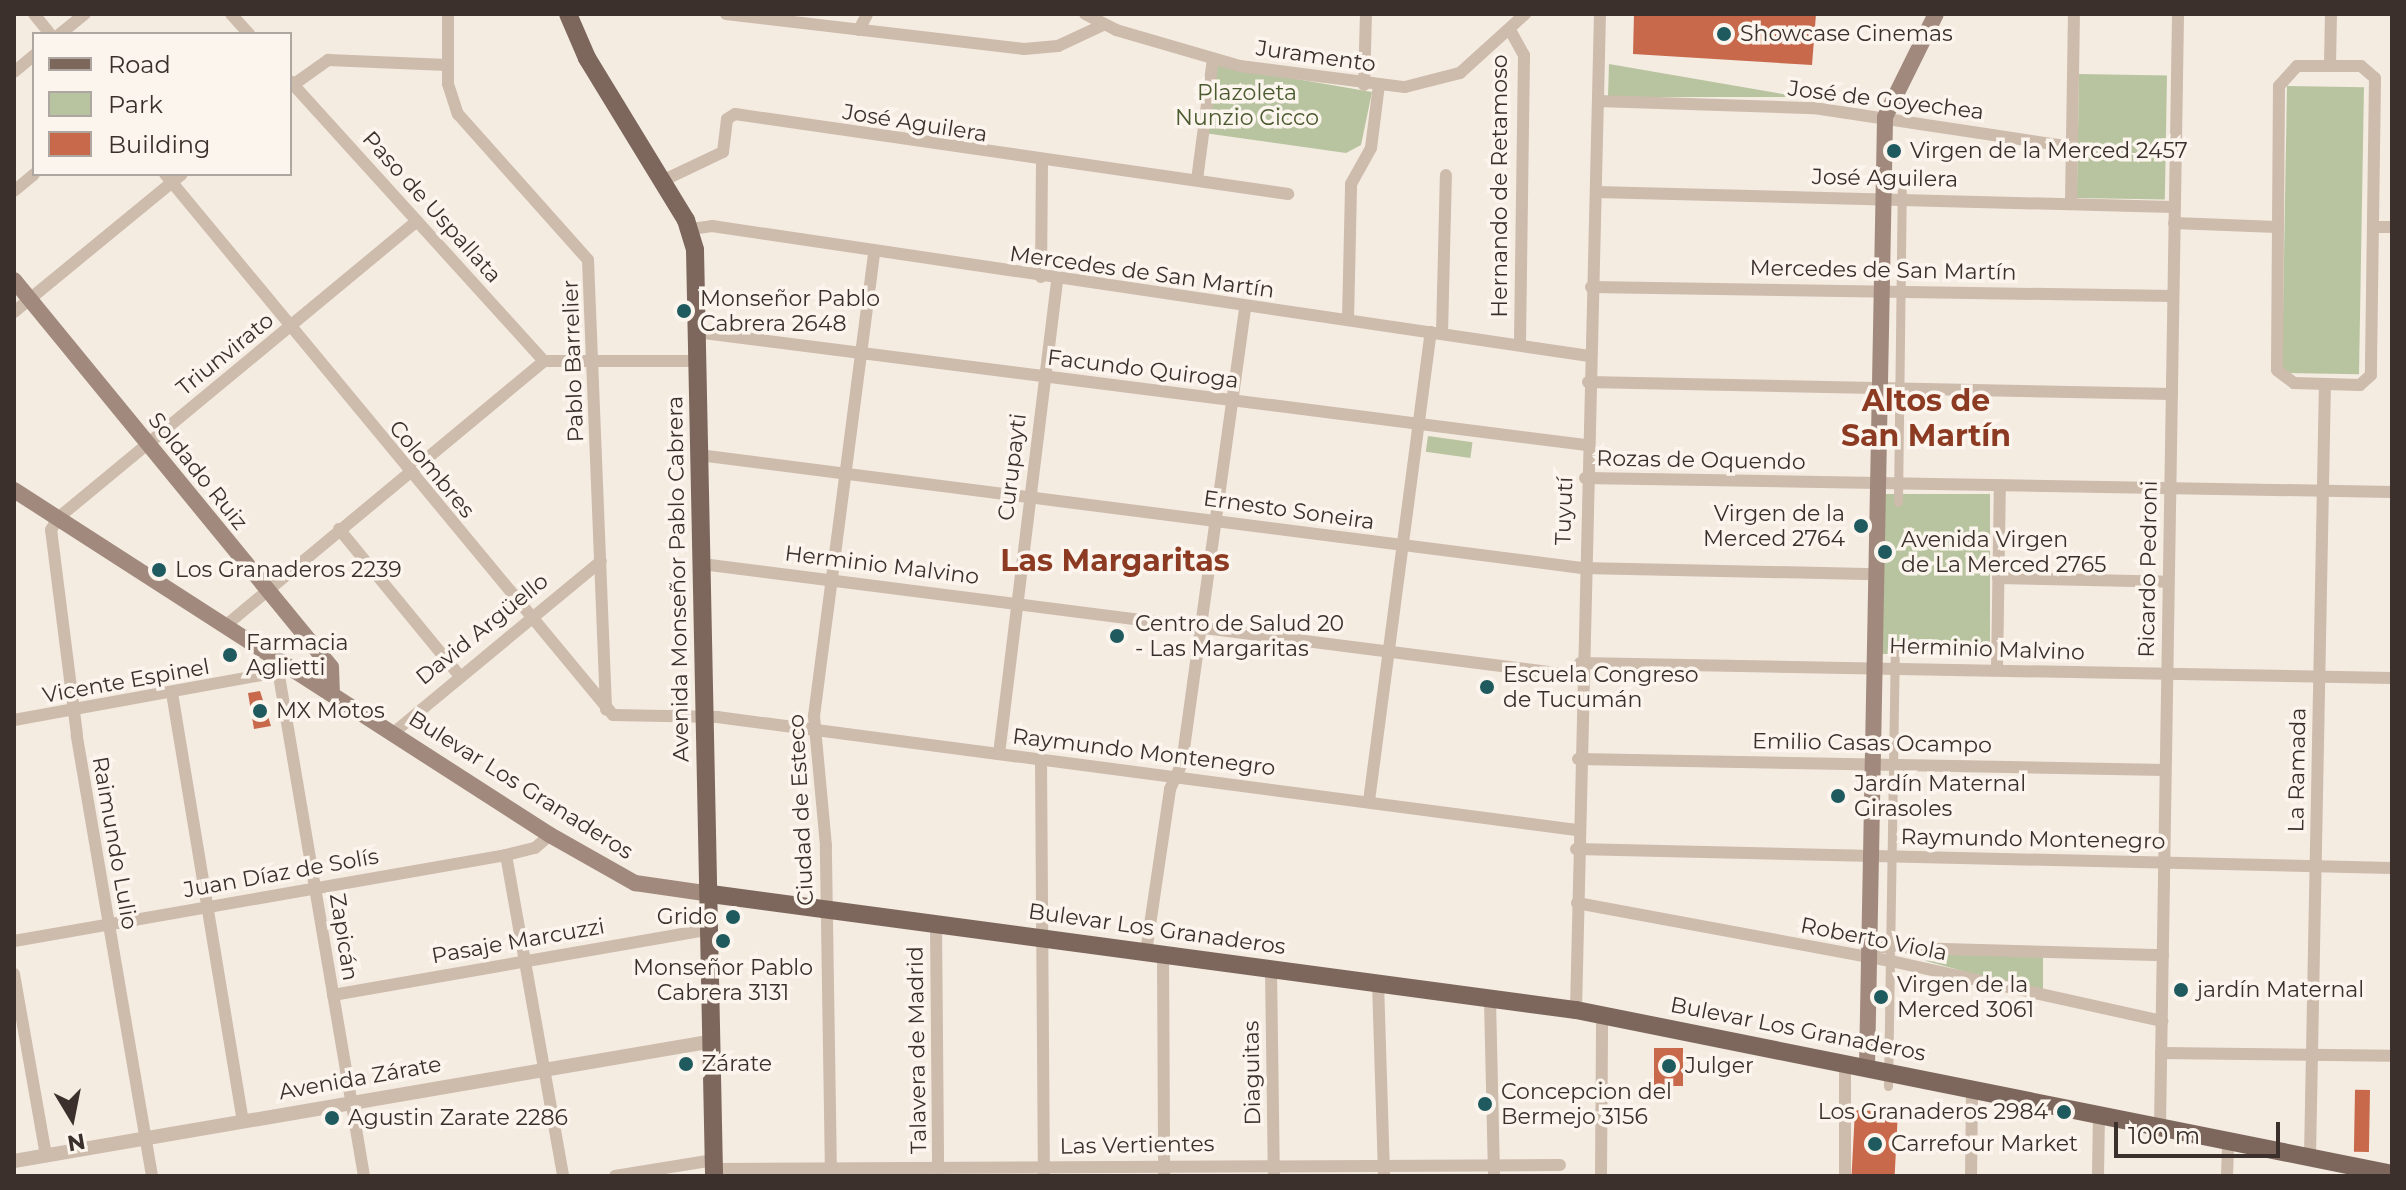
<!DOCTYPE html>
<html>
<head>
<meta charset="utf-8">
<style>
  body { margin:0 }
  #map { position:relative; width:2406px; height:1190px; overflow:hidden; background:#f4ebe1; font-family:Montserrat,sans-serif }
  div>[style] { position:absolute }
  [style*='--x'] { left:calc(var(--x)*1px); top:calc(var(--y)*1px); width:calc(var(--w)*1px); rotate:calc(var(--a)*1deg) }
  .green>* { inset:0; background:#b8c4a0; transform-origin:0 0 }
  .building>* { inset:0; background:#c8694b; transform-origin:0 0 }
  .pedestrian>* { height:9px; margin:-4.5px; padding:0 4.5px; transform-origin:4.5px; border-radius:4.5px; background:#cdbbac }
  .minor>* { height:12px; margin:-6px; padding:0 6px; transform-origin:6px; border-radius:6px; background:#cdbbac }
  .tertiary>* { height:14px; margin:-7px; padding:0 7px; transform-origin:7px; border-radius:7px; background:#cdbbac }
  .secondary>* { height:16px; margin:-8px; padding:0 8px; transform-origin:8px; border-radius:8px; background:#a18a7d }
  .primary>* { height:18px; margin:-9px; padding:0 9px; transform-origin:9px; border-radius:9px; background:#7d675c }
  .dots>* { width:22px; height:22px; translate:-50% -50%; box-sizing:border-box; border:4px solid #fbf5ee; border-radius:50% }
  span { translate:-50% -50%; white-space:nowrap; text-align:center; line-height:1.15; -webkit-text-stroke:7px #fbf5ee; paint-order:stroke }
  .poi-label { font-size:22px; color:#3b302b }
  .left { translate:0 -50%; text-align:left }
  .right { translate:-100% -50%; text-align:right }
  .street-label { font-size:22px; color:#3b302b }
  .park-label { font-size:22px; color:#4a5a2e }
  .district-label { font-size:30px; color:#8c3b22; font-weight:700 }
  .frame { position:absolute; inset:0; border:16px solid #3b302b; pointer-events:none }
  .legend { position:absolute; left:32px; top:32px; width:260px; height:144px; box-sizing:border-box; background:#fbf5ee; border:2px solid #aea6a0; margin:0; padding:10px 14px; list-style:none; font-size:24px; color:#3b302b }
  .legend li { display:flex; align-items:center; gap:16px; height:40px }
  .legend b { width:40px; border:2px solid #aea6a0 }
  .north { position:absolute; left:32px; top:1078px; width:80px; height:80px; -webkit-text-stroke:6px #fbf5ee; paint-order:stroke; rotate:170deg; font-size:22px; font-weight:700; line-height:32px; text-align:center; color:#3b302b }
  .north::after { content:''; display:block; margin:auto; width:28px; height:36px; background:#3b302b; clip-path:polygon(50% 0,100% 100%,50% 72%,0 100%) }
  .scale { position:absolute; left:2114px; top:1122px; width:166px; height:36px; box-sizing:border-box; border:4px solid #3b302b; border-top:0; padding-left:10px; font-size:24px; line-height:28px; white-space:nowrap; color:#3b302b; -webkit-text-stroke:6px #fbf5ee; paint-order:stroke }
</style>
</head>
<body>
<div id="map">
  <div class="green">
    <div style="clip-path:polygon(1609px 64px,1800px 97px,1608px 97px)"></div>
    <div style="clip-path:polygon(1215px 65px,1372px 92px,1361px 145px,1346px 153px,1204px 133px)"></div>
    <div style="left:2079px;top:74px;width:88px;height:124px;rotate:1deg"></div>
    <div style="left:2287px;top:86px;width:77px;height:287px;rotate:1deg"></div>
    <div style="left:1428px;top:436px;width:45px;height:16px;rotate:8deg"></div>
    <div style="left:1880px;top:494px;width:110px;height:160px"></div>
    <div style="clip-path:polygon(1928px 952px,2043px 956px,2043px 993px,1926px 961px)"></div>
  </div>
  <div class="building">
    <div style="clip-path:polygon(1634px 14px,1816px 14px,1812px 65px,1633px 54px)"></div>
    <div style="clip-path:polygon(260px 691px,271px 726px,254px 729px,248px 693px)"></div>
    <div style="left:1654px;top:1048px;width:29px;height:38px"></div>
    <div style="left:2370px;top:1090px;width:62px;height:15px;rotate:91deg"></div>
    <div style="left:1855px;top:1110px;width:43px;height:66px;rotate:3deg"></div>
  </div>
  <div class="pedestrian">
    <div style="--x:1898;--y:502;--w:311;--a:-89.3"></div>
    <div style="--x:1888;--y:1086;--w:436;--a:-89.1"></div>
  </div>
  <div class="minor">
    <div style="--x:34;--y:14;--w:26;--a:51"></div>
    <div style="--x:231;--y:14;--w:27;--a:48"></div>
    <div style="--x:448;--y:14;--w:70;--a:90"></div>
    <div style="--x:448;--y:84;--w:32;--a:72"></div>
    <div style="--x:458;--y:114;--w:195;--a:48.3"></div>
    <div style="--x:588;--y:260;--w:450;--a:87.7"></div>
    <div style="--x:726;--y:14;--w:300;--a:6.7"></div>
    <div style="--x:1024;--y:49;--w:34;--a:-5"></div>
    <div style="--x:1058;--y:46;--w:50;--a:-25"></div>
    <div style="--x:1085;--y:14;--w:35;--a:27"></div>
    <div style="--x:1116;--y:30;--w:129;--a:16.2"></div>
    <div style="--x:1240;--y:66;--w:166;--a:7.3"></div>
    <div style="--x:1405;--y:87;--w:57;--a:-14.3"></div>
    <div style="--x:1460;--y:73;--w:88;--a:-42.2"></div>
    <div style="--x:859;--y:30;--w:18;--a:-63"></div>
    <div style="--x:1510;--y:30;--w:29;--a:61"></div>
    <div style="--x:1524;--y:55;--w:289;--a:90.8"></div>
    <div style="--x:60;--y:34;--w:32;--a:-39"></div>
    <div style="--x:2330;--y:65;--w:51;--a:-88.9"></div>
    <div style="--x:2297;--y:66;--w:64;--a:0"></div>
    <div style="--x:2361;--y:66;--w:18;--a:41"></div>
    <div style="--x:2375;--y:78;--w:297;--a:90.8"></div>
    <div style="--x:2371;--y:375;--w:15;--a:138"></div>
    <div style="--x:2360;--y:385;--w:66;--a:-178.3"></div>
    <div style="--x:2294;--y:383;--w:21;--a:-143"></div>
    <div style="--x:2277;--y:370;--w:284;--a:-89.6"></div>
    <div style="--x:2279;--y:86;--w:27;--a:-48"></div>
    <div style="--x:14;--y:72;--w:26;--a:-40"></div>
    <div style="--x:290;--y:81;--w:378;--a:47.8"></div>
    <div style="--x:1364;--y:85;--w:71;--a:-88.4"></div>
    <div style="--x:290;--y:87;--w:47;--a:-35.4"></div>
    <div style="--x:328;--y:60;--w:119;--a:2.4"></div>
    <div style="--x:1598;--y:101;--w:216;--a:1.9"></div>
    <div style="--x:1814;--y:108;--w:260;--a:8.6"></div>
    <div style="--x:165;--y:174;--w:702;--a:50.37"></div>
    <div style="--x:613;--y:715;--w:104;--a:1.1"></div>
    <div style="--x:717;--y:717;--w:867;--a:7.49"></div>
    <div style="--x:664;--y:180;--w:65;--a:-25.4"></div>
    <div style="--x:723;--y:152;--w:33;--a:-83"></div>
    <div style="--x:727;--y:119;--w:9;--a:-32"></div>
    <div style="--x:735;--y:114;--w:559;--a:8.23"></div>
    <div style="--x:1197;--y:180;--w:122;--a:-82.5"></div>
    <div style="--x:14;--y:191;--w:26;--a:-40"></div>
    <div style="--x:1596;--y:192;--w:577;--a:1.49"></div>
    <div style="--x:2071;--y:203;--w:189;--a:-89.1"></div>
    <div style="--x:2174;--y:223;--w:103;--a:2.2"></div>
    <div style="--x:2374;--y:227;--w:18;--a:0"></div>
    <div style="--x:691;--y:229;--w:21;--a:-8"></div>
    <div style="--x:712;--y:226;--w:887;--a:8.43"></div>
    <div style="--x:1041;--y:277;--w:114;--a:-89.5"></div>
    <div style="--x:1591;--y:287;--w:582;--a:0.89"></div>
    <div style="--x:14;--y:312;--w:217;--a:-39.4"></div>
    <div style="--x:1348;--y:320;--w:136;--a:-88.7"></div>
    <div style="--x:1351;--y:184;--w:41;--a:-60.9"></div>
    <div style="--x:1371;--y:148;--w:64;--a:-82.8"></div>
    <div style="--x:696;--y:332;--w:896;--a:7.24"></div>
    <div style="--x:1442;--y:334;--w:159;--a:-88.6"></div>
    <div style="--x:1588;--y:382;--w:584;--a:1.18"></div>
    <div style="--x:699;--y:455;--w:890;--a:7.29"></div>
    <div style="--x:1582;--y:568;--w:295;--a:1.2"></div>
    <div style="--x:1585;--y:478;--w:807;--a:0.99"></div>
    <div style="--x:339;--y:529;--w:188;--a:50.6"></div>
    <div style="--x:702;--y:564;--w:885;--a:7.27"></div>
    <div style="--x:1998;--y:578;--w:170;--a:1.3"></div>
    <div style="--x:225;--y:626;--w:415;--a:-39.7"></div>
    <div style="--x:544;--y:361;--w:153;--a:0"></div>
    <div style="--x:276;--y:658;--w:525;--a:80.36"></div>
    <div style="--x:1580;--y:663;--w:812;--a:1.06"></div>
    <div style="--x:1997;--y:669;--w:181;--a:-89.1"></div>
    <div style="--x:172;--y:693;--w:434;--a:80.6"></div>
    <div style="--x:14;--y:720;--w:274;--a:-10.3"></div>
    <div style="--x:392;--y:734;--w:271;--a:-39.6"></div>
    <div style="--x:999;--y:754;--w:478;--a:-83"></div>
    <div style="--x:1041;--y:759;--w:417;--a:89.6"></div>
    <div style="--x:1578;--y:759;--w:587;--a:1.07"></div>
    <div style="--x:1369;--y:801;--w:473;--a:-82.5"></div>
    <div style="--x:1576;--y:849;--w:816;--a:1.33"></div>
    <div style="--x:506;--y:855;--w:326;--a:79.9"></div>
    <div style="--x:1577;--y:903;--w:319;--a:10.5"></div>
    <div style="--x:1891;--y:961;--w:278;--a:12.5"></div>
    <div style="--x:936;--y:924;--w:252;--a:89.5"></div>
    <div style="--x:14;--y:941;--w:499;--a:-9.9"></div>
    <div style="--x:506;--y:855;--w:30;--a:-14"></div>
    <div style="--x:535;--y:848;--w:20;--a:-41"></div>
    <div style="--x:1871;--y:947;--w:292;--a:1.6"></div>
    <div style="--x:1146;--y:952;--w:165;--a:-81.6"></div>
    <div style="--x:1170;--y:789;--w:29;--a:-65"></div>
    <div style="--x:1182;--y:763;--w:460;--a:-82.1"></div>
    <div style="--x:1163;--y:955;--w:221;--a:89.7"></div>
    <div style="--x:1271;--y:969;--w:207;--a:89.2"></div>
    <div style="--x:14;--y:974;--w:185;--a:80"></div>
    <div style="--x:1378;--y:983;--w:193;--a:88.2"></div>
    <div style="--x:333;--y:995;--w:384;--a:-9.9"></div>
    <div style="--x:1490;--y:999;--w:177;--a:88.7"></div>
    <div style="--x:1576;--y:1010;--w:996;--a:-88.62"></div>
    <div style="--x:2161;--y:1053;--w:231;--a:0.7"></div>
    <div style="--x:2160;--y:1125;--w:1111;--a:-89.07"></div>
    <div style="--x:2310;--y:1156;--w:772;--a:-88.89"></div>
    <div style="--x:714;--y:1169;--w:846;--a:-0.27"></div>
    <div style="--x:152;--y:1176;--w:447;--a:-99.7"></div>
    <div style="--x:77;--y:735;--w:207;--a:-97.2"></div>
    <div style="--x:51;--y:530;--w:14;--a:-60"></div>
    <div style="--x:58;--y:518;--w:466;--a:-39.6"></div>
    <div style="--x:615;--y:1176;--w:100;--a:-9.2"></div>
    <div style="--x:831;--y:1176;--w:330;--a:-90.9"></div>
    <div style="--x:826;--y:846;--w:131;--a:-95.3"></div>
    <div style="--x:814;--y:716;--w:466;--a:-82.6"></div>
    <div style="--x:1601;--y:1176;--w:162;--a:-89.6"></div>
    <div style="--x:1845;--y:1176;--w:114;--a:-90"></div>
    <div style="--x:1971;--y:1176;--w:87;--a:-89.3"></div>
    <div style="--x:2098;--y:1176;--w:63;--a:-89.1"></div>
    <div style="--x:2227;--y:1176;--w:37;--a:-88"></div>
  </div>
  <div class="tertiary">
    <div style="--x:14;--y:1161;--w:709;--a:-9.74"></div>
  </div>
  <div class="secondary">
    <div style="--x:14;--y:280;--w:500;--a:50.68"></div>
    <div style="--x:331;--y:667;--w:27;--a:88"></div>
    <div style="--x:14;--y:490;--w:637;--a:32.77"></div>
    <div style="--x:550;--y:835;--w:98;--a:29.5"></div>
    <div style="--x:635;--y:883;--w:77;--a:8.2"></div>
    <div style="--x:1867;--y:1066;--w:949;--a:-88.91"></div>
    <div style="--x:1885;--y:117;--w:115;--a:-63.7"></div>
  </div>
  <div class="primary">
    <div style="--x:568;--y:14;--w:48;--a:66.6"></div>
    <div style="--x:587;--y:58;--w:190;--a:58.6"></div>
    <div style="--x:686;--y:220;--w:31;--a:73"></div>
    <div style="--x:695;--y:250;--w:926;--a:88.82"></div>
    <div style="--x:711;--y:894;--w:873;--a:7.64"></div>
    <div style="--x:1576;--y:1010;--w:832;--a:11.36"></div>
  </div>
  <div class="dots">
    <div style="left:1724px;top:34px;background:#1f5a5e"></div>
    <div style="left:1894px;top:151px;background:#1f5a5e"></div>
    <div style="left:684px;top:311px;background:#1f5a5e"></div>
    <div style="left:1861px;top:526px;background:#1f5a5e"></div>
    <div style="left:1885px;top:552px;background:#1f5a5e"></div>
    <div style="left:159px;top:570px;background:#1f5a5e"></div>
    <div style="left:1117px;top:636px;background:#1f5a5e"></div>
    <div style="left:230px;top:655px;background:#1f5a5e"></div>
    <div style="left:1487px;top:687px;background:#1f5a5e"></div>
    <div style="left:260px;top:711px;background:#1f5a5e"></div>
    <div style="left:1838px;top:796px;background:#1f5a5e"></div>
    <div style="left:733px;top:917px;background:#1f5a5e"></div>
    <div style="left:723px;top:941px;background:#1f5a5e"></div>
    <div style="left:2181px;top:990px;background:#1f5a5e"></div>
    <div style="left:1881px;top:997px;background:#1f5a5e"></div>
    <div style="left:686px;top:1064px;background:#1f5a5e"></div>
    <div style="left:1669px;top:1066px;background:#1f5a5e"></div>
    <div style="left:1485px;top:1104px;background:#1f5a5e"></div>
    <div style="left:2064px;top:1112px;background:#1f5a5e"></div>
    <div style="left:332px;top:1118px;background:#1f5a5e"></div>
    <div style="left:1875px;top:1144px;background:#1f5a5e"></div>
  </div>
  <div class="poi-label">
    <span class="left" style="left:1740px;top:34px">Showcase Cinemas</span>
    <span class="left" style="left:1910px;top:151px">Virgen de la Merced 2457</span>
    <span class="left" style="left:700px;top:311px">Monseñor Pablo<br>Cabrera 2648</span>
    <span class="right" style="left:1845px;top:526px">Virgen de la<br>Merced 2764</span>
    <span class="left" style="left:1901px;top:552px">Avenida Virgen<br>de La Merced 2765</span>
    <span class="left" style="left:175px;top:570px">Los Granaderos 2239</span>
    <span class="left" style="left:1135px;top:636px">Centro de Salud 20<br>- Las Margaritas</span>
    <span class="left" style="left:246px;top:655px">Farmacia<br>Aglietti</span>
    <span class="left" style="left:1503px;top:687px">Escuela Congreso<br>de Tucumán</span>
    <span class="left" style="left:276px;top:711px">MX Motos</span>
    <span class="left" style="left:1854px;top:796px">Jardín Maternal<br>Girasoles</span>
    <span class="right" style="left:717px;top:917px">Grido</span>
    <span style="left:723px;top:980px">Monseñor Pablo<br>Cabrera 3131</span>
    <span class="left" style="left:1897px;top:997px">Virgen de la<br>Merced 3061</span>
    <span class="left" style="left:2197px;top:990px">jardín Maternal</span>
    <span class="left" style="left:702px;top:1064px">Zárate</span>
    <span class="left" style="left:1685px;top:1066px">Julger</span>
    <span class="left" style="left:1501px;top:1104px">Concepcion del<br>Bermejo 3156</span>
    <span class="right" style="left:2048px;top:1112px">Los Granaderos 2984</span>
    <span class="left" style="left:348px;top:1118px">Agustin Zarate 2286</span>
    <span class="left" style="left:1891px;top:1144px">Carrefour Market</span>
  </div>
  <div class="street-label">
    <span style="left:1316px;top:56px;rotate:8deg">Juramento</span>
    <span style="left:1886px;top:100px;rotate:7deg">José de Goyechea</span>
    <span style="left:915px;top:123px;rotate:9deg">José Aguilera</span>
    <span style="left:1885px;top:178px;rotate:1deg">José Aguilera</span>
    <span style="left:1500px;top:186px;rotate:-90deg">Hernando de Retamoso</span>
    <span style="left:432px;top:207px;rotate:48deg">Paso de Uspallata</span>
    <span style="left:1883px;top:270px;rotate:1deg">Mercedes de San Martín</span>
    <span style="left:1142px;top:272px;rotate:8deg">Mercedes de San Martín</span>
    <span style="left:225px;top:354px;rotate:-39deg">Triunvirato</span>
    <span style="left:573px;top:361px;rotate:-92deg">Pablo Barrelier</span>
    <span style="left:1143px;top:369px;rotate:7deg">Facundo Quiroga</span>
    <span style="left:1701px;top:460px;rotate:1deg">Rozas de Oquendo</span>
    <span style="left:1012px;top:467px;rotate:-83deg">Curupayti</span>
    <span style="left:432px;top:469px;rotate:50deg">Colombres</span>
    <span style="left:198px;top:471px;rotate:51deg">Soldado Ruiz</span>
    <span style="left:1289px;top:510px;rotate:8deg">Ernesto Soneira</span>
    <span style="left:1564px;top:511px;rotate:-88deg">Tuyutí</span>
    <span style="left:882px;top:565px;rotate:7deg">Herminio Malvino</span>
    <span style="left:2148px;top:569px;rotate:-89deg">Ricardo Pedroni</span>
    <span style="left:678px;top:579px;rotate:-91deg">Avenida Monseñor Pablo Cabrera</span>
    <span style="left:482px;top:629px;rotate:-39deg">David Argüello</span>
    <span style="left:1987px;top:649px;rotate:2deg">Herminio Malvino</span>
    <span style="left:126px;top:681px;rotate:-10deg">Vicente Espinel</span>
    <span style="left:1872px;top:743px;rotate:1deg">Emilio Casas Ocampo</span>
    <span style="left:1144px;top:752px;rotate:7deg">Raymundo Montenegro</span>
    <span style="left:2297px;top:770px;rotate:-89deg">La Ramada</span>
    <span style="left:521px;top:785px;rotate:32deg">Bulevar Los Granaderos</span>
    <span style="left:801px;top:810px;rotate:-93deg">Ciudad de Esteco</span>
    <span style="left:2033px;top:839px;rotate:1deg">Raymundo Montenegro</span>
    <span style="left:115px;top:843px;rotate:80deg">Raimundo Lulio</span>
    <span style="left:281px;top:873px;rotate:-10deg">Juan Díaz de Solís</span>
    <span style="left:1157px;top:929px;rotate:8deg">Bulevar Los Granaderos</span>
    <span style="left:344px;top:937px;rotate:81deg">Zapicán</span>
    <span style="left:1874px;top:939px;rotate:11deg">Roberto Viola</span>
    <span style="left:518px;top:941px;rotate:-10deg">Pasaje Marcuzzi</span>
    <span style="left:1798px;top:1029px;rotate:11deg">Bulevar Los Granaderos</span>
    <span style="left:917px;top:1050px;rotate:-91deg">Talavera de Madrid</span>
    <span style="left:1252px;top:1073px;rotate:-91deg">Diaguitas</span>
    <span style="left:360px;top:1078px;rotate:-10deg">Avenida Zárate</span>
    <span style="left:1137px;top:1145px;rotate:-1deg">Las Vertientes</span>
  </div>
  <div class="park-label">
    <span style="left:1247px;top:105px">Plazoleta<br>Nunzio Cicco</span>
  </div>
  <div class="district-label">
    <span style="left:1926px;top:418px">Altos de<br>San Martín</span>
    <span style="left:1115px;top:561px">Las Margaritas</span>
  </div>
  <div class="frame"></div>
  <ul class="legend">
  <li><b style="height:10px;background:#7d675c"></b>Road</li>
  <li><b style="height:22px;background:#b8c4a0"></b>Park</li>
  <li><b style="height:22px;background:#c8694b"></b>Building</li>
  </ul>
  <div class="north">N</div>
  <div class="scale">100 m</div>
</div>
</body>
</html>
